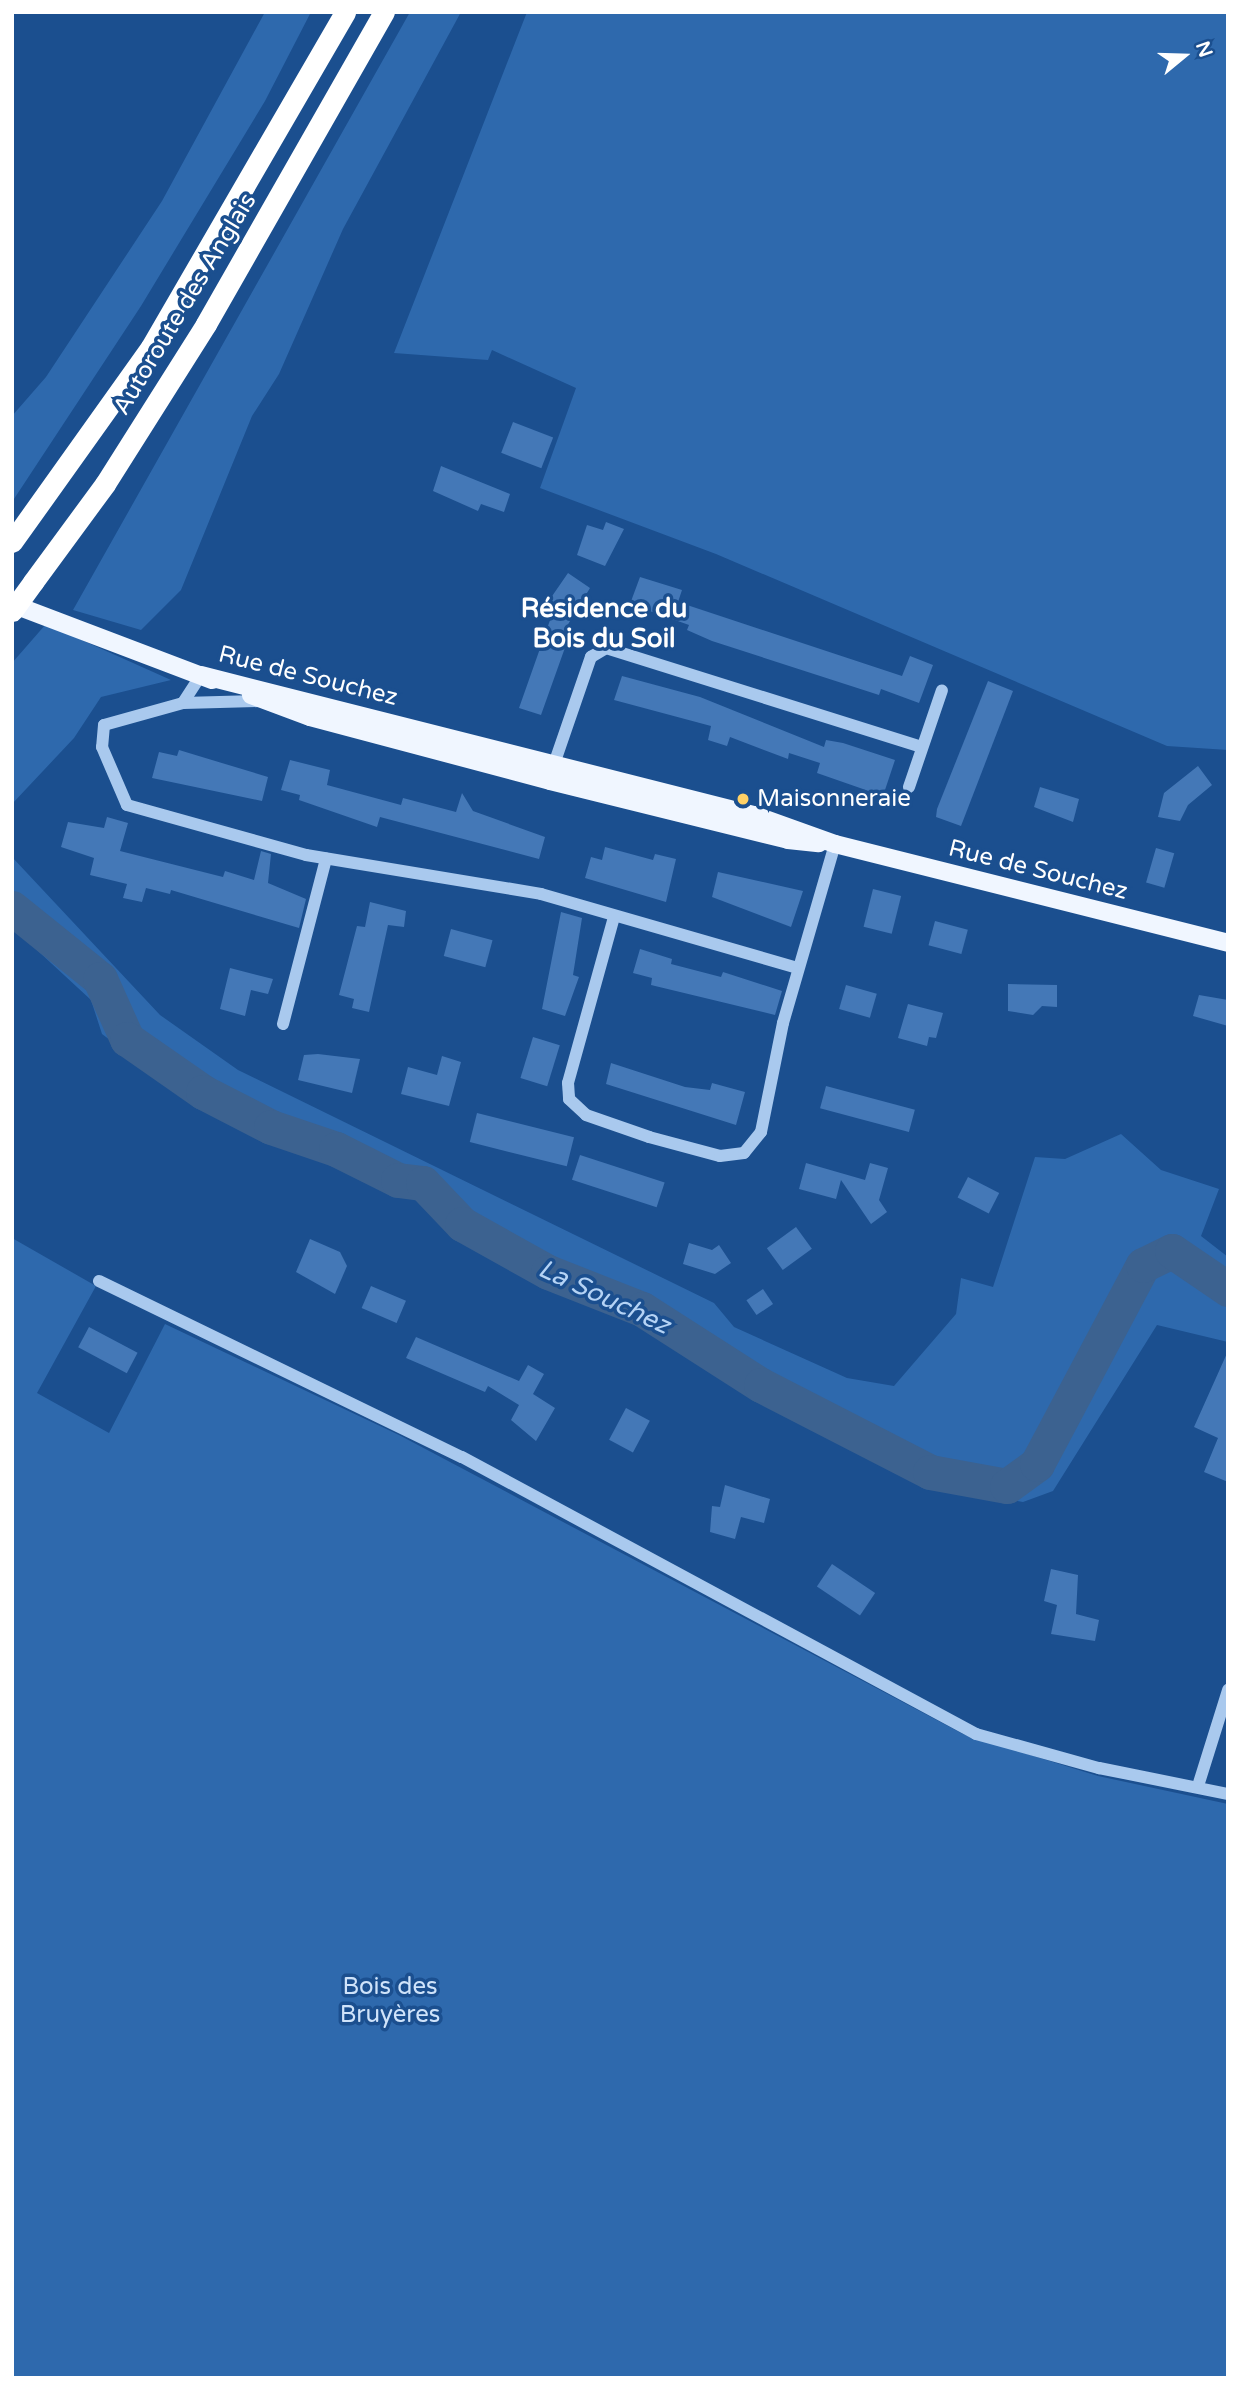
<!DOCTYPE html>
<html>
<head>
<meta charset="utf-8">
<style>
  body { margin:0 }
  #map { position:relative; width:1240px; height:2390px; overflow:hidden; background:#1b4f8f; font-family:"Varela Round",sans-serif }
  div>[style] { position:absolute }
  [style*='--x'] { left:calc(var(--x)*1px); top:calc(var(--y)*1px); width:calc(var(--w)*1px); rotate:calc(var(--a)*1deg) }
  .green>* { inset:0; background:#2e69ad }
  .river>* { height:35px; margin:-17.5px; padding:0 17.5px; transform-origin:17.5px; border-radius:17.5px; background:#3c6290 }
  .building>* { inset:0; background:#4478b7; transform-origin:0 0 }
  .minor>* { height:12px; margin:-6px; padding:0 6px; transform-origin:6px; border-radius:6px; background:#a9c9ee }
  .major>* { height:18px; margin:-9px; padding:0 9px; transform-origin:9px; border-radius:9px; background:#f0f6ff }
  .highway>* { height:21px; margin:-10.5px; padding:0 10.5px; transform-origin:10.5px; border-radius:10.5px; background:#fff }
  .highway-bridge>* { height:21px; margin:-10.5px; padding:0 10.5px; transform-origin:10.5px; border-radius:10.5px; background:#fff }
  .dots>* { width:19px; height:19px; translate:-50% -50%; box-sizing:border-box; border:4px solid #1b4f8f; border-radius:50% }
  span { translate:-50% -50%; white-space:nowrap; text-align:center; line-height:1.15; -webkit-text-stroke:7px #1b4f8f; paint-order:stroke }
  .street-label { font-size:24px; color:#fff }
  .poi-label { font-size:24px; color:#fff }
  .left { translate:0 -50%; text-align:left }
  .park-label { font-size:24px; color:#cfe3fa }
  .neighbourhood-label { font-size:26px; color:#fff; font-weight:700 }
  .water-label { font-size:26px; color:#b5d3f5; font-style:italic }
  .frame { position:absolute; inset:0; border:14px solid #fff; pointer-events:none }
  .north { position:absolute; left:1149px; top:21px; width:70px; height:70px; -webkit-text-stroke:5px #1b4f8f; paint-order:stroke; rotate:71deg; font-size:19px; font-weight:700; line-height:28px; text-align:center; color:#fff }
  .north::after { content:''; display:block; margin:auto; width:24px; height:32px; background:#fff; clip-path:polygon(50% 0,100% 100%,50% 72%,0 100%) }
</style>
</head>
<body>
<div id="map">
  <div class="green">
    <div style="clip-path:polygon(265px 12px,311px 12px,265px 101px,141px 306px,12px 502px,12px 416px,46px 377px,162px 201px)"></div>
    <div style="clip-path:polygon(410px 12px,461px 12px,343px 229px,279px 374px,252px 416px,181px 590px,141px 630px,73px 610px)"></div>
    <div style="clip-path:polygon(527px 12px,1228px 12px,1228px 750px,1167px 746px,716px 554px,540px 488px,576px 388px,492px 350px,488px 360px,394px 353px)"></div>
    <div style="clip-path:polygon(46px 624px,171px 680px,101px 697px,74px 738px,12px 804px,12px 663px)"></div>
    <div style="clip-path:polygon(12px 857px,160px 1015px,238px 1070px,714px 1303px,734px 1327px,847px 1378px,894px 1386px,956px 1314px,961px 1278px,993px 1287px,1035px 1157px,1065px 1159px,1121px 1134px,1161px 1170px,1219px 1189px,1201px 1236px,1228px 1257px,1228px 1342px,1157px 1325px,1053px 1491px,1023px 1502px,914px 1481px,769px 1408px,700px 1363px,662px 1329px,608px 1313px,578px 1292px,521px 1266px,417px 1196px,191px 1101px,102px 1034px,91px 1000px,12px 927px)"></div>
    <div style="clip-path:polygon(12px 1238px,96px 1286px,37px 1393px,109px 1433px,165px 1324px,399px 1435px,963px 1734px,1098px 1776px,1228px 1804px,1228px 2378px,12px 2378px)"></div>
  </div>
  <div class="river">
    <div style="--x:12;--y:908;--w:113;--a:38.9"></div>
    <div style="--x:100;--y:979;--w:66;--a:65.8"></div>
    <div style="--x:127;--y:1039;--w:93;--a:34.9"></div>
    <div style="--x:203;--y:1092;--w:76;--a:27.2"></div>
    <div style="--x:271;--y:1127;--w:69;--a:18.7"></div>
    <div style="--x:336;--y:1149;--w:69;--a:26.6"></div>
    <div style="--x:398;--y:1180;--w:25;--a:7"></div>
    <div style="--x:423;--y:1183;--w:57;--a:46.4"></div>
    <div style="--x:462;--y:1224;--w:98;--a:29.2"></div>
    <div style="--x:548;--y:1272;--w:101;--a:21.5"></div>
    <div style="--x:642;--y:1309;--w:141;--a:32.6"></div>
    <div style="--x:761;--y:1385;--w:190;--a:27.2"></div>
    <div style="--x:930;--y:1472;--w:78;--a:10.3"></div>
    <div style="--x:1007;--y:1486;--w:37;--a:-36"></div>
    <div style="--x:1037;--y:1464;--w:225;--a:-62"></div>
    <div style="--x:1143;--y:1265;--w:32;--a:-26"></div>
    <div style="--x:1172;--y:1251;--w:68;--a:34.2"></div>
  </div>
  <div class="building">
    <div style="left:513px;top:422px;width:43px;height:33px;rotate:21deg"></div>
    <div style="clip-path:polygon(441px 466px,510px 494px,504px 512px,481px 504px,478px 511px,433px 491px)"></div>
    <div style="clip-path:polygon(606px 522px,624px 529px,605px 566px,577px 555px,587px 525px,603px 530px)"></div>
    <div style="clip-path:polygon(568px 573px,590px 588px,567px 626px,572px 628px,541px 715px,519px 708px,555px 606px,548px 602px)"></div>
    <div style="clip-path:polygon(640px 577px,682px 590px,678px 602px,902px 676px,910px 656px,933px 665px,919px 703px,881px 689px,879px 695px,712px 641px,687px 630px,689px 625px,630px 604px)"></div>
    <div style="clip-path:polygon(622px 676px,700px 697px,824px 747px,826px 740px,843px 743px,895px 760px,883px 796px,817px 773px,820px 763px,789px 753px,788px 759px,730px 737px,727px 746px,708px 740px,711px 726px,614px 700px)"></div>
    <div style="clip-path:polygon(988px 681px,1013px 691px,961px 826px,936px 817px,937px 809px)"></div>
    <div style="clip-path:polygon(179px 750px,268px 777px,262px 801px,152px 778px,159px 752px,177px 756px)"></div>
    <div style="clip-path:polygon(290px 760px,330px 770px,327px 785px,401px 805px,403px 798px,456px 812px,462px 793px,473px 811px,545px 837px,539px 859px,380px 817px,377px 827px,299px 800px,300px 795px,281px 790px)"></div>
    <div style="clip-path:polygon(1198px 766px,1212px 785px,1188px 805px,1180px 821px,1158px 817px,1164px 793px)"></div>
    <div style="clip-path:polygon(1040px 787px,1079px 799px,1073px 822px,1034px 807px)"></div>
    <div style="clip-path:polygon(107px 817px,128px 823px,120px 851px,223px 877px,225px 871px,254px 880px,261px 851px,271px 854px,268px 883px,306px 899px,299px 928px,171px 890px,170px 894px,146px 888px,142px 902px,123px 898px,127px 884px,90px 875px,94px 858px,61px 847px,68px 822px,104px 828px)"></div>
    <div style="clip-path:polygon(605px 847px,653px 860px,655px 854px,676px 859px,666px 902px,585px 878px,591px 857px,602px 860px)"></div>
    <div style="left:1156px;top:848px;width:19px;height:36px;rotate:16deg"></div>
    <div style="clip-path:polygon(718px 872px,803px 891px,791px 927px,712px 897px)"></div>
    <div style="left:873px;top:889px;width:29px;height:39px;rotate:14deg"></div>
    <div style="clip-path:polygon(370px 902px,406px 911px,404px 927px,388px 925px,369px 1012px,352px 1008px,354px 999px,339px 995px,357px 926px,365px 927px)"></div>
    <div style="clip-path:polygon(561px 912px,582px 918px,573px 975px,579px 977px,565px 1016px,542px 1009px)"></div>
    <div style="left:935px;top:921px;width:34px;height:25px;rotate:15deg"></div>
    <div style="left:451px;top:929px;width:43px;height:28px;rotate:15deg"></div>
    <div style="clip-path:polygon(640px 949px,672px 959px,671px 964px,721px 977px,723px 972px,782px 991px,775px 1015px,651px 985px,652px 978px,633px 973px)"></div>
    <div style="clip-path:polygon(230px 968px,273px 979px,268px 994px,251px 990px,245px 1016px,220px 1009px)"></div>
    <div style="clip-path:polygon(1008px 984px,1057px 985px,1057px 1007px,1042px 1006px,1033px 1015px,1008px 1011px)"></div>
    <div style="left:846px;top:985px;width:32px;height:25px;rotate:16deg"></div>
    <div style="clip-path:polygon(1199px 995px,1228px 1000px,1228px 1026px,1193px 1016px)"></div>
    <div style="clip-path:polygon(908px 1004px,943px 1013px,936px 1038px,929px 1037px,927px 1046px,898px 1038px)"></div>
    <div style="left:533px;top:1037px;width:28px;height:43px;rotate:17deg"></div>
    <div style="clip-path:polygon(318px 1054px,360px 1059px,352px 1093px,298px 1080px,304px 1055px)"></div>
    <div style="clip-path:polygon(442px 1056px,461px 1062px,449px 1106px,401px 1094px,408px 1067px,437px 1075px)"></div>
    <div style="clip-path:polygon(611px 1063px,685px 1087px,710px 1090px,712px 1083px,745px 1092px,736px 1125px,606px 1084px)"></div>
    <div style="left:826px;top:1086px;width:92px;height:23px;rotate:15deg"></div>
    <div style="left:477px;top:1113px;width:100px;height:30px;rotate:14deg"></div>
    <div style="left:580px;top:1155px;width:89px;height:26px;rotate:18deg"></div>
    <div style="clip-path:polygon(806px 1163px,865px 1180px,870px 1163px,888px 1168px,879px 1200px,887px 1212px,871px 1224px,841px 1180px,836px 1199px,799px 1189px)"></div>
    <div style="left:968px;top:1177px;width:35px;height:23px;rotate:27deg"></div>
    <div style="left:796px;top:1227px;width:27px;height:36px;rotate:54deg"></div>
    <div style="clip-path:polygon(310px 1239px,340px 1252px,347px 1266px,335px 1294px,296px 1272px)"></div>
    <div style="clip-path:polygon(689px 1243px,712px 1250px,719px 1245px,731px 1263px,715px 1274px,683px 1264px)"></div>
    <div style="left:371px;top:1286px;width:38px;height:24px;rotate:23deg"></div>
    <div style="left:763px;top:1289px;width:18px;height:20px;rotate:56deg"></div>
    <div style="left:89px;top:1327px;width:55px;height:23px;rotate:28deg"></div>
    <div style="clip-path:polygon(416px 1337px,519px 1381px,528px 1365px,544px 1374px,533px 1394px,555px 1408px,536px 1441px,511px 1420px,519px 1405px,488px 1386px,485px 1392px,406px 1358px)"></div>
    <div style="clip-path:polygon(1228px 1351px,1228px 1482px,1204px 1472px,1218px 1438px,1194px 1427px)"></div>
    <div style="left:626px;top:1408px;width:27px;height:36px;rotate:28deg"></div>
    <div style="clip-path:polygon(725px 1485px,770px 1499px,764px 1523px,741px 1517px,735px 1539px,710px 1532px,712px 1506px,720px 1507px)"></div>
    <div style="left:832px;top:1564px;width:52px;height:27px;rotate:34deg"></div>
    <div style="clip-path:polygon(1051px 1569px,1078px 1575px,1076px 1614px,1099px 1620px,1095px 1641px,1051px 1634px,1057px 1605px,1044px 1601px)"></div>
  </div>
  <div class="minor">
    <div style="--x:201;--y:675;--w:33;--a:123"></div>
    <div style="--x:183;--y:703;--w:82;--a:164.4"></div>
    <div style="--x:104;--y:725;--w:22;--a:95"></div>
    <div style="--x:102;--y:747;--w:63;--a:66.7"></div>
    <div style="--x:127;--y:805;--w:186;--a:15.6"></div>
    <div style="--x:306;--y:855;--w:238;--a:9.4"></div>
    <div style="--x:541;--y:894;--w:267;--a:16.1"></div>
    <div style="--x:183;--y:703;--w:76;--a:-1.5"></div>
    <div style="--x:552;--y:770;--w:120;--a:-71"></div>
    <div style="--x:591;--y:657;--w:17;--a:-31"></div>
    <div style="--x:606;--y:648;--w:330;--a:17.4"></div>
    <div style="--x:909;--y:787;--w:102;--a:-71.2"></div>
    <div style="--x:614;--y:917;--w:172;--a:105.5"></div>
    <div style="--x:568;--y:1083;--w:16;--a:86"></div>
    <div style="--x:569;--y:1099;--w:23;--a:43"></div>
    <div style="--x:586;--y:1115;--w:67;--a:19.2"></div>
    <div style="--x:649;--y:1137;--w:73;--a:15"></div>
    <div style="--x:720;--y:1156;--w:24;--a:-7"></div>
    <div style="--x:744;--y:1153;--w:27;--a:-51"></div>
    <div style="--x:761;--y:1132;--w:111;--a:-78.6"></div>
    <div style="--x:783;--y:1023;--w:186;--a:-73.8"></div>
    <div style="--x:283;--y:1024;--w:171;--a:-75.4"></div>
    <div style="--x:99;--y:1281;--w:403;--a:25.9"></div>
    <div style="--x:462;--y:1457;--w:584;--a:28.32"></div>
    <div style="--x:976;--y:1734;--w:128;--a:15.5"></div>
    <div style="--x:1099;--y:1768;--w:132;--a:11.4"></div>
    <div style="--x:1198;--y:1786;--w:101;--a:-72.6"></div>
  </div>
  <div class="major">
    <div style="--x:12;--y:604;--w:214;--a:20.8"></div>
    <div style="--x:201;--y:675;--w:570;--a:14.21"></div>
    <div style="--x:754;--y:815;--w:86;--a:19.7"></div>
    <div style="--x:835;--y:844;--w:405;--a:14.1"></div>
    <div style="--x:251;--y:695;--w:63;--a:20.4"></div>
    <div style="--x:310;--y:717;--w:248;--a:14.9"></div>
    <div style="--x:550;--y:781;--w:245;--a:13.9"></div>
    <div style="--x:788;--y:840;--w:31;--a:6"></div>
  </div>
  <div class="highway">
    <div style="--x:12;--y:542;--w:239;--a:-54.5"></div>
    <div style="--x:151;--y:347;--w:387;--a:-59.9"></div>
    <div style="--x:33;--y:582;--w:122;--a:-53.7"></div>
    <div style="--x:105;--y:484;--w:189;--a:-57.7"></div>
    <div style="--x:206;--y:324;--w:359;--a:-60.3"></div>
  </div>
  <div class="highway-bridge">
    <div style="--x:12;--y:611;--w:36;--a:-54"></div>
  </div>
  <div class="dots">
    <div style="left:743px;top:799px;background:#ffd166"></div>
  </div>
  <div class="street-label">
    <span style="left:185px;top:304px;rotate:-59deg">Autoroute des Anglais</span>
    <span style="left:308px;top:676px;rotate:14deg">Rue de Souchez</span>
    <span style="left:1038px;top:870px;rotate:14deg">Rue de Souchez</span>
  </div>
  <div class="poi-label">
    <span class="left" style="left:757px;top:799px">Maisonneraie</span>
  </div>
  <div class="park-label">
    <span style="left:390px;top:2001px">Bois des<br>Bruyères</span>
  </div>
  <div class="neighbourhood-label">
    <span style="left:604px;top:624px">Résidence du<br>Bois du Soil</span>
  </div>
  <div class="water-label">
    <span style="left:604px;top:1297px;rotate:25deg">La Souchez</span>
  </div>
  <div class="frame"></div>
  <div class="north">N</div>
</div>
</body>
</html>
